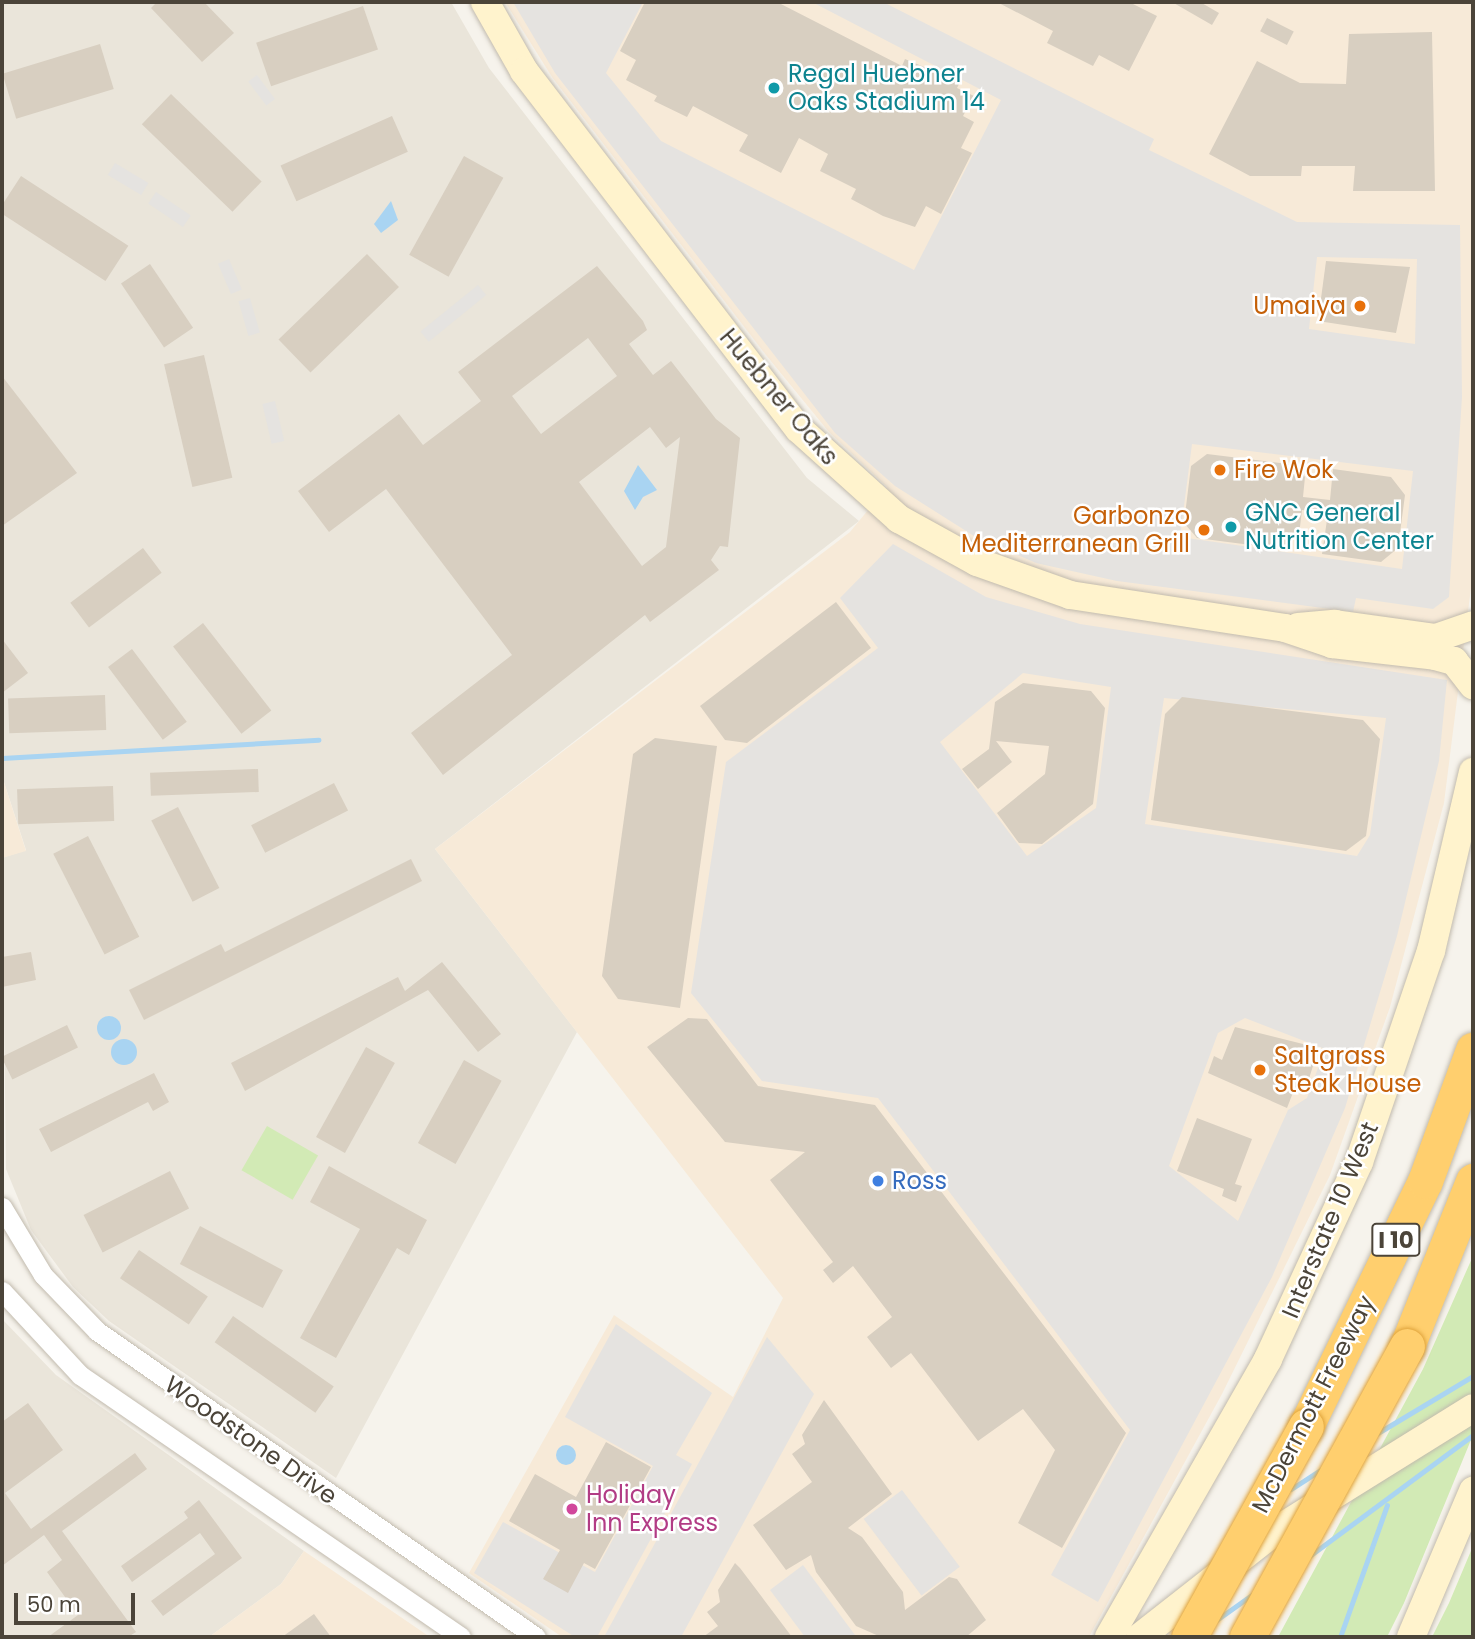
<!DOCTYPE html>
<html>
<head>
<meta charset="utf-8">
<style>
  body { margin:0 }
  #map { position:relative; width:1475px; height:1639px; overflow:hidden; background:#f6f3ec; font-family:Poppins,sans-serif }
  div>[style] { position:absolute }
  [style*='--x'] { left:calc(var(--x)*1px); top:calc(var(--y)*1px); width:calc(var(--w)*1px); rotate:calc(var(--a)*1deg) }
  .residential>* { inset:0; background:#eae5da }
  .commercial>* { inset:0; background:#f7ead8 }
  .green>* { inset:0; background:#d2eab5; transform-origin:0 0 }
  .parking>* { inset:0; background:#e5e3e0; transform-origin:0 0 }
  .water>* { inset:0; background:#a9d4f2 }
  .round { border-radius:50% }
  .stream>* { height:5px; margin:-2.5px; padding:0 2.5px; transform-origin:2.5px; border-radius:2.5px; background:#a9d4f2 }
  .building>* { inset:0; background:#d8cfc1; transform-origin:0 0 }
  .roads { filter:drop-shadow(0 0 2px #c2bbae) drop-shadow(0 0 2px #c2bbae) }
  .street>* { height:19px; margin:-9.5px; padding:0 9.5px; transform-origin:9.5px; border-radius:9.5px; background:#fff }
  .secondary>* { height:28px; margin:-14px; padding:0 14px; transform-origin:14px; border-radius:14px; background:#fff3cd }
  .highway>* { height:35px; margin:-17.5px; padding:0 17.5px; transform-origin:17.5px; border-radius:17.5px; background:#ffcf6e }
  .bridges { filter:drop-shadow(0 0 2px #e0a43c) drop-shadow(0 0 2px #e0a43c) }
  .highway-bridge>* { height:35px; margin:-17.5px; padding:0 17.5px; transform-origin:17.5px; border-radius:17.5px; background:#ffcf6e }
  .dots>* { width:19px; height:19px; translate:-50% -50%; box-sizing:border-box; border:4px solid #fff; border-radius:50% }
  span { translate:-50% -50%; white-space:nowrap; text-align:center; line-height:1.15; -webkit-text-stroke:5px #fff; paint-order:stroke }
  .shield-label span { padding:2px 5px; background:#fff; border:2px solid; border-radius:5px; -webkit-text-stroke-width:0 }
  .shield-label { font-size:23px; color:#4b4439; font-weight:700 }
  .culture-label { font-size:24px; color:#0d838f }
  .left { translate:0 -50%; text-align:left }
  .food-label { font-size:24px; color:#c56008 }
  .right { translate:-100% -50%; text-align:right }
  .street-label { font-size:24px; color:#4b4439 }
  .shop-label { font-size:24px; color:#366cbe }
  .hotel-label { font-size:24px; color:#b23c85 }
  .frame { position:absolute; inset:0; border:4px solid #4b4439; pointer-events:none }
  .scale { position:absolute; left:14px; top:1593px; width:121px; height:32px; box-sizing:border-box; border:4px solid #4b4439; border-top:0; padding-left:9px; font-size:21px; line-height:24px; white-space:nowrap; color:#4b4439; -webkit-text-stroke:5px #fff; paint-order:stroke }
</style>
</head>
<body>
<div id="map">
  <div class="residential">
    <div style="clip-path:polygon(2px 2px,451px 2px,489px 68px,807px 478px,859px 521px,435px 849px,577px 1032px,336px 1478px,109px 1321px,73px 1287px,31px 1230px,6px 1169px,2px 858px,26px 850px,2px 776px)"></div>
    <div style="clip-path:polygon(2px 1319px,56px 1375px,304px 1551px,281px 1584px,209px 1637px,2px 1637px)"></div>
  </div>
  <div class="commercial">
    <div style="clip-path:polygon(505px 2px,1473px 2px,1473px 572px,1444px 803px,1390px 1007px,1330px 1175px,1222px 1394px,1089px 1637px,562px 1637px,469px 1573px,614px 1315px,733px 1397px,783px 1298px,435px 849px,850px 532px,887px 487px,829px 432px,766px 355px,552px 77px)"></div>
    <div style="clip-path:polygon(2px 776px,26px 851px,2px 858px)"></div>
    <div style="clip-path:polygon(304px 1551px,430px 1637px,209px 1637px,281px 1584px)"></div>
  </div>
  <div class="green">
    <div style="left:267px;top:1126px;width:59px;height:51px;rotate:30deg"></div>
    <div style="clip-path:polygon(1473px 1256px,1473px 1435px,1404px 1603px,1387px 1637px,1278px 1637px,1423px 1369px)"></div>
    <div style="clip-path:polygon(1473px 1546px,1473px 1637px,1432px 1637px,1449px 1603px)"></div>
  </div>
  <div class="parking">
    <div style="clip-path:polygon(evenodd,513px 2px,643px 2px,606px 73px,661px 141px,914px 270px,1001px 100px,812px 2px,883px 2px,1154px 139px,1149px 150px,1297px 222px,1460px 225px,1462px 397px,1449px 597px,1433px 609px,1356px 598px,1353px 612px,1117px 581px,1036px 563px,974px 536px,895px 486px,835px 433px,555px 73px,513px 2px,1317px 257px,1417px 259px,1415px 344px,1309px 329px,1317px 257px,513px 2px,1192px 444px,1413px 471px,1402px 569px,1180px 537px,1192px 444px)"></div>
    <div style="left:257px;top:75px;width:30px;height:11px;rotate:53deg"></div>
    <div style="left:115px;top:163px;width:39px;height:14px;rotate:31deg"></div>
    <div style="left:156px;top:192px;width:42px;height:14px;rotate:34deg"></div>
    <div style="left:229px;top:259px;width:33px;height:12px;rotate:67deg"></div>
    <div style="left:478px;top:285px;width:13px;height:74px;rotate:51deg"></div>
    <div style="left:250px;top:298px;width:36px;height:12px;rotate:74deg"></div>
    <div style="left:275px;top:401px;width:41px;height:13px;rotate:77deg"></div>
    <div style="clip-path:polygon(evenodd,893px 544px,986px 597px,1080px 624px,1447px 680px,1439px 761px,1397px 936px,1345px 1108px,1272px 1277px,1098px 1602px,1051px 1575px,1130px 1430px,878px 1098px,762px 1081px,691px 993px,726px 762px,878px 648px,840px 598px,893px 544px,1023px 673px,1111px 687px,1096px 808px,1027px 856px,940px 742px,1023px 673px,893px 544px,1164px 698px,1386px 718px,1370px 835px,1357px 856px,1145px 824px,1164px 698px,893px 544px,1245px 1018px,1325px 1049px,1307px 1098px,1288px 1110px,1238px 1221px,1169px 1166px,1218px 1033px,1245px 1018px)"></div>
    <div style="clip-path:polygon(616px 1324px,712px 1393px,676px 1455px,692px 1464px,597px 1637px,575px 1637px,474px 1573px,503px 1522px,595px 1572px,653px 1466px,565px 1417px)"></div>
    <div style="clip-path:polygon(767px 1337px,814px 1394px,681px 1637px,604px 1637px)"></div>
    <div style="left:902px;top:1490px;width:96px;height:48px;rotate:53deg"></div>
    <div style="clip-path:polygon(803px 1565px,855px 1635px,852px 1637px,805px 1637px,770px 1590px)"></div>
  </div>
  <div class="water">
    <div style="clip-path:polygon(391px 201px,398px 220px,381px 233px,374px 224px)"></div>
    <div style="clip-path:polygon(638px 465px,657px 490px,643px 497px,635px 510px,624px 491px)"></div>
    <div class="round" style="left:97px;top:1016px;width:24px;height:24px"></div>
    <div class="round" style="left:111px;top:1039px;width:26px;height:26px"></div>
    <div class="round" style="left:556px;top:1445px;width:20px;height:20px"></div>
  </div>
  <div class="stream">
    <div style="--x:2;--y:758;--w:317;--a:-3.3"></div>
    <div style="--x:1376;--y:1434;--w:113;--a:-30.9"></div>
    <div style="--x:1291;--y:1489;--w:38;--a:-33"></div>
    <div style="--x:1308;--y:1557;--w:205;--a:-36.5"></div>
    <div style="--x:1215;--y:1621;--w:47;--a:-35.4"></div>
    <div style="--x:1340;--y:1637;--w:140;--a:-70.4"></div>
  </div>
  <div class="building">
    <div style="clip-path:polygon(157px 2px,204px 2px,234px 33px,202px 62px,151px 8px)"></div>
    <div style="clip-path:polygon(645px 2px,777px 2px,902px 66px,905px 59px,960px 82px,957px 88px,974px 96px,963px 116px,974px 122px,961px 148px,972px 153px,941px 214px,926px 206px,915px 227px,883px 216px,851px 199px,856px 189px,820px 171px,828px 154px,799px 138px,781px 173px,739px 151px,748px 135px,693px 106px,687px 117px,654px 101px,657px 96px,626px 80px,636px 60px,620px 51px)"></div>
    <div style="clip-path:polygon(997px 2px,1129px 2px,1157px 16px,1129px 71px,1099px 55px,1093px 66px,1047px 43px,1053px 31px)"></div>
    <div style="clip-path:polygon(1172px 2px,1200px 2px,1219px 13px,1212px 25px)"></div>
    <div style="left:363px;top:6px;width:46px;height:113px;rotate:71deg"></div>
    <div style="left:1267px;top:18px;width:30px;height:15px;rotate:27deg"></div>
    <div style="clip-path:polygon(1432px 32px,1435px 191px,1353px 191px,1355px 166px,1302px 166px,1301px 176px,1250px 176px,1209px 154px,1257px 61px,1300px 83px,1346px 84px,1349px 34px)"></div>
    <div style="left:100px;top:44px;width:47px;height:102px;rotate:73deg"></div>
    <div style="left:171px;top:94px;width:126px;height:42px;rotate:44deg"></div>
    <div style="left:392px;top:116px;width:39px;height:122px;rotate:66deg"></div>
    <div style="left:464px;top:156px;width:45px;height:113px;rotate:29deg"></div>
    <div style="left:21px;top:176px;width:128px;height:42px;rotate:33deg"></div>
    <div style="left:367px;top:254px;width:46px;height:123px;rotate:46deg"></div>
    <div style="clip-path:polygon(1326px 261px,1410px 267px,1396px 333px,1318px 321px)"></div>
    <div style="left:150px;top:264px;width:77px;height:35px;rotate:56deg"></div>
    <div style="clip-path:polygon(evenodd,597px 266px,643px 321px,647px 330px,629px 344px,653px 375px,671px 361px,716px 419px,740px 438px,728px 547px,720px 546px,711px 560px,719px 570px,650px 622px,645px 615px,443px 775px,411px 733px,512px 655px,386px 489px,329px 532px,298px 491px,399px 414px,423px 445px,481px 401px,458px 372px,597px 266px,588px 338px,617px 376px,541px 434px,512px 396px,588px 338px,597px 266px,650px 427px,666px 448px,680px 437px,666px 547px,642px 566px,579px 482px,650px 427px)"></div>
    <div style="left:204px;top:355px;width:126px;height:41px;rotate:77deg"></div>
    <div style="clip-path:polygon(2px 376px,77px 473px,2px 526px)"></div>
    <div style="clip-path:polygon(1207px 454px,1296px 465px,1305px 477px,1303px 497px,1330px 500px,1333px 469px,1391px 477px,1405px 495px,1398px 548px,1381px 562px,1322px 554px,1328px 513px,1302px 510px,1299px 535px,1281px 549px,1197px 538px,1184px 523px,1191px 466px)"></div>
    <div style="left:143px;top:548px;width:31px;height:91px;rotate:53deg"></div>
    <div style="clip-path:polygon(836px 602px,871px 648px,747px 743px,725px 740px,700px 706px)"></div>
    <div style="left:203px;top:623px;width:111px;height:38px;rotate:52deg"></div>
    <div style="clip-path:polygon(2px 639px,28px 673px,2px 693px)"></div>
    <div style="left:132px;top:649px;width:91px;height:30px;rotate:53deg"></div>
    <div style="clip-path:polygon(1023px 683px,1091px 691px,1105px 708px,1093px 804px,1042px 844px,1019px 843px,997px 813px,1045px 774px,1049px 746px,996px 741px,1012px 762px,978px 789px,962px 769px,989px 749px,995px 702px)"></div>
    <div style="left:105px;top:695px;width:35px;height:97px;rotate:88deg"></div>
    <div style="clip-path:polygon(1182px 697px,1363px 720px,1380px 739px,1366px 836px,1346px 851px,1151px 820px,1165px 714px)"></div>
    <div style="clip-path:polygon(655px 738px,717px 746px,680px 1008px,618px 999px,602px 976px,633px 754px)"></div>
    <div style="left:258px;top:769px;width:23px;height:108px;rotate:88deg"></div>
    <div style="left:334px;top:783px;width:31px;height:93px;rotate:63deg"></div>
    <div style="left:113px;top:786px;width:35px;height:96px;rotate:88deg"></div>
    <div style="left:178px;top:807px;width:91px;height:30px;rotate:63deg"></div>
    <div style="left:88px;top:836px;width:113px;height:39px;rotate:63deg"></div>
    <div style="clip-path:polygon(411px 859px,422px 881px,144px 1020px,129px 990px,221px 944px,225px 952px)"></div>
    <div style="clip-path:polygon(31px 952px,36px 980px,2px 987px,2px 957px)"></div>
    <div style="clip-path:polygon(442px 962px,501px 1034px,478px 1052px,428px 990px,245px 1091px,231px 1063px,398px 977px,405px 991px)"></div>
    <div style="clip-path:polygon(688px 1018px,707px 1019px,758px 1086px,875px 1105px,1126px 1433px,1062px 1548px,1018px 1523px,1055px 1450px,1023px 1409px,978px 1441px,911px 1353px,891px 1368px,867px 1337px,892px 1317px,853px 1266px,833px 1283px,823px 1270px,833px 1262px,770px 1180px,805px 1152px,725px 1142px,647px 1047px)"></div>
    <div style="left:67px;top:1025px;width:25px;height:73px;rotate:64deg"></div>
    <div style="clip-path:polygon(1235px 1027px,1303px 1044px,1313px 1066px,1304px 1094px,1294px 1090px,1287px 1108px,1208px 1073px,1214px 1056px,1222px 1060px)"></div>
    <div style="left:366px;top:1047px;width:33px;height:103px;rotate:29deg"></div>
    <div style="left:464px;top:1060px;width:43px;height:95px;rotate:29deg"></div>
    <div style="clip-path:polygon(154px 1073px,169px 1102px,153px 1111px,148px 1102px,51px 1152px,39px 1129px)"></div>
    <div style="clip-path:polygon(1197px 1118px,1252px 1139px,1235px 1184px,1242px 1186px,1236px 1202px,1222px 1196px,1224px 1189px,1177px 1171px)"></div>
    <div style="clip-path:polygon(329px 1166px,427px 1220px,409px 1255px,397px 1248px,336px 1358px,300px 1338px,360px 1229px,310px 1202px)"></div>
    <div style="left:170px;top:1171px;width:42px;height:97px;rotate:63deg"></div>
    <div style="left:200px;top:1226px;width:94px;height:43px;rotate:28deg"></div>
    <div style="left:139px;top:1250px;width:83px;height:34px;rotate:34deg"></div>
    <div style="left:233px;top:1316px;width:123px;height:32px;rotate:35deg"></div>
    <div style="clip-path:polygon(824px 1400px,892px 1494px,848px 1528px,862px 1537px,903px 1592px,905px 1610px,949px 1577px,957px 1579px,986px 1620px,966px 1637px,881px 1637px,856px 1626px,816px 1572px,811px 1555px,786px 1570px,753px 1525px,812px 1482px,792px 1454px,805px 1444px,802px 1435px)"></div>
    <div style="clip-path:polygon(28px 1403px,63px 1450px,5px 1493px,31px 1529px,135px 1453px,147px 1469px,62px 1531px,136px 1632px,128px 1637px,48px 1637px,78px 1615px,47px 1572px,62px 1560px,44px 1535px,2px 1566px,2px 1422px)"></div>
    <div style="clip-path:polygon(606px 1442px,651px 1467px,595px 1569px,584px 1563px,568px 1593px,543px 1579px,560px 1550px,509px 1521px,535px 1474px,576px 1497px)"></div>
    <div style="clip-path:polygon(199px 1500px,242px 1558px,163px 1616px,151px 1601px,215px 1554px,200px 1533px,132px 1582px,121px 1566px,188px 1518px,184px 1512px)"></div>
    <div style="clip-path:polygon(735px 1563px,740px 1568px,792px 1637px,703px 1637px,718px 1626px,707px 1612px,720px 1602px,718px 1590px)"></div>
    <div style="clip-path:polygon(314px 1614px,331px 1637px,282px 1637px)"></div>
  </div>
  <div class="roads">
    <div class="street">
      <div style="--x:2;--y:1207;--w:79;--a:58.9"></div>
      <div style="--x:43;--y:1275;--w:78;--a:46"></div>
      <div style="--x:97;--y:1331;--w:535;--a:34.88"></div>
      <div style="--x:2;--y:1291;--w:115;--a:47.1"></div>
      <div style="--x:80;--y:1375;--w:462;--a:34.5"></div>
    </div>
    <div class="secondary">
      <div style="--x:485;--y:2;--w:79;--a:60.5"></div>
      <div style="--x:524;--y:71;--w:451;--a:52.5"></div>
      <div style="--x:799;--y:429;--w:135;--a:42"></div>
      <div style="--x:899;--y:519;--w:89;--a:28.9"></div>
      <div style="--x:977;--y:562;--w:99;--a:19.5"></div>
      <div style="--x:1070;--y:595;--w:218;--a:8.7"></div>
      <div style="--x:1285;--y:628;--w:50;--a:18.8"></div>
      <div style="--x:1332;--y:644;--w:104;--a:6.6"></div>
      <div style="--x:1435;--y:656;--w:20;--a:15"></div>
      <div style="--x:1454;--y:661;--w:31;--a:52"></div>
      <div style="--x:1298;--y:627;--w:37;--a:-5"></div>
      <div style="--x:1335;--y:624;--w:102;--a:7.9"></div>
      <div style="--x:1436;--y:638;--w:39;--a:-19"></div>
      <div style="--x:1109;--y:1637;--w:320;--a:-60.2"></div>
      <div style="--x:1268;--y:1359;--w:217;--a:-65.2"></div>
      <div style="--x:1359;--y:1162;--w:223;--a:-71.2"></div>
      <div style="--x:1431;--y:951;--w:184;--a:-76.8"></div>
      <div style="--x:1140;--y:1637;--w:170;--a:-38.1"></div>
      <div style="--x:1274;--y:1532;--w:234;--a:-31.9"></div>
      <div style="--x:1411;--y:1637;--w:159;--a:-67"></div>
    </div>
    <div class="highway">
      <div style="--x:1407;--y:1346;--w:178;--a:-68.2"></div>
      <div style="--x:1306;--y:1426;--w:272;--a:-64.1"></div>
      <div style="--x:1425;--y:1181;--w:140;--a:-69.9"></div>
    </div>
  </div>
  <div class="bridges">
    <div class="highway-bridge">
      <div style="--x:1189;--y:1637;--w:241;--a:-61"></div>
      <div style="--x:1247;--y:1637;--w:332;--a:-61.2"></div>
    </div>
  </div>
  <div class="dots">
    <div style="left:774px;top:88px;background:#0f9aa8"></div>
    <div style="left:1360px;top:306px;background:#e8710a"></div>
    <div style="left:1220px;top:470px;background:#e8710a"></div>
    <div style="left:1231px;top:527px;background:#0f9aa8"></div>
    <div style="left:1204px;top:530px;background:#e8710a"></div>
    <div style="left:1260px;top:1070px;background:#e8710a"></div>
    <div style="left:878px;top:1181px;background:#3f7fe0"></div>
    <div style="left:572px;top:1509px;background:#d1479c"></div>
  </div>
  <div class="shield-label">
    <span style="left:1396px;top:1240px">I 10</span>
  </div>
  <div class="culture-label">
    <span class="left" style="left:788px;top:88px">Regal Huebner<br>Oaks Stadium 14</span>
    <span class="left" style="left:1245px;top:527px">GNC General<br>Nutrition Center</span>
  </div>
  <div class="food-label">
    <span class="right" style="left:1346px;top:306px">Umaiya</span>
    <span class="left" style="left:1234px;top:470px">Fire Wok</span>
    <span class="right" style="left:1190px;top:530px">Garbonzo<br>Mediterranean Grill</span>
    <span class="left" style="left:1274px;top:1070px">Saltgrass<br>Steak House</span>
  </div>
  <div class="street-label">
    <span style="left:779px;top:397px;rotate:50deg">Huebner Oaks</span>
    <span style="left:1330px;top:1220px;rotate:-67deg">Interstate 10 West</span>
    <span style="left:1313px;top:1404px;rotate:-63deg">McDermott Freeway</span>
    <span style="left:251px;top:1440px;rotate:35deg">Woodstone Drive</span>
  </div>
  <div class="shop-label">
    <span class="left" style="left:892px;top:1181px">Ross</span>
  </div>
  <div class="hotel-label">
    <span class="left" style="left:586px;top:1509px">Holiday<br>Inn Express</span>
  </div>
  <div class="frame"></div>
  <div class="scale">50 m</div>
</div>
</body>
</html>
